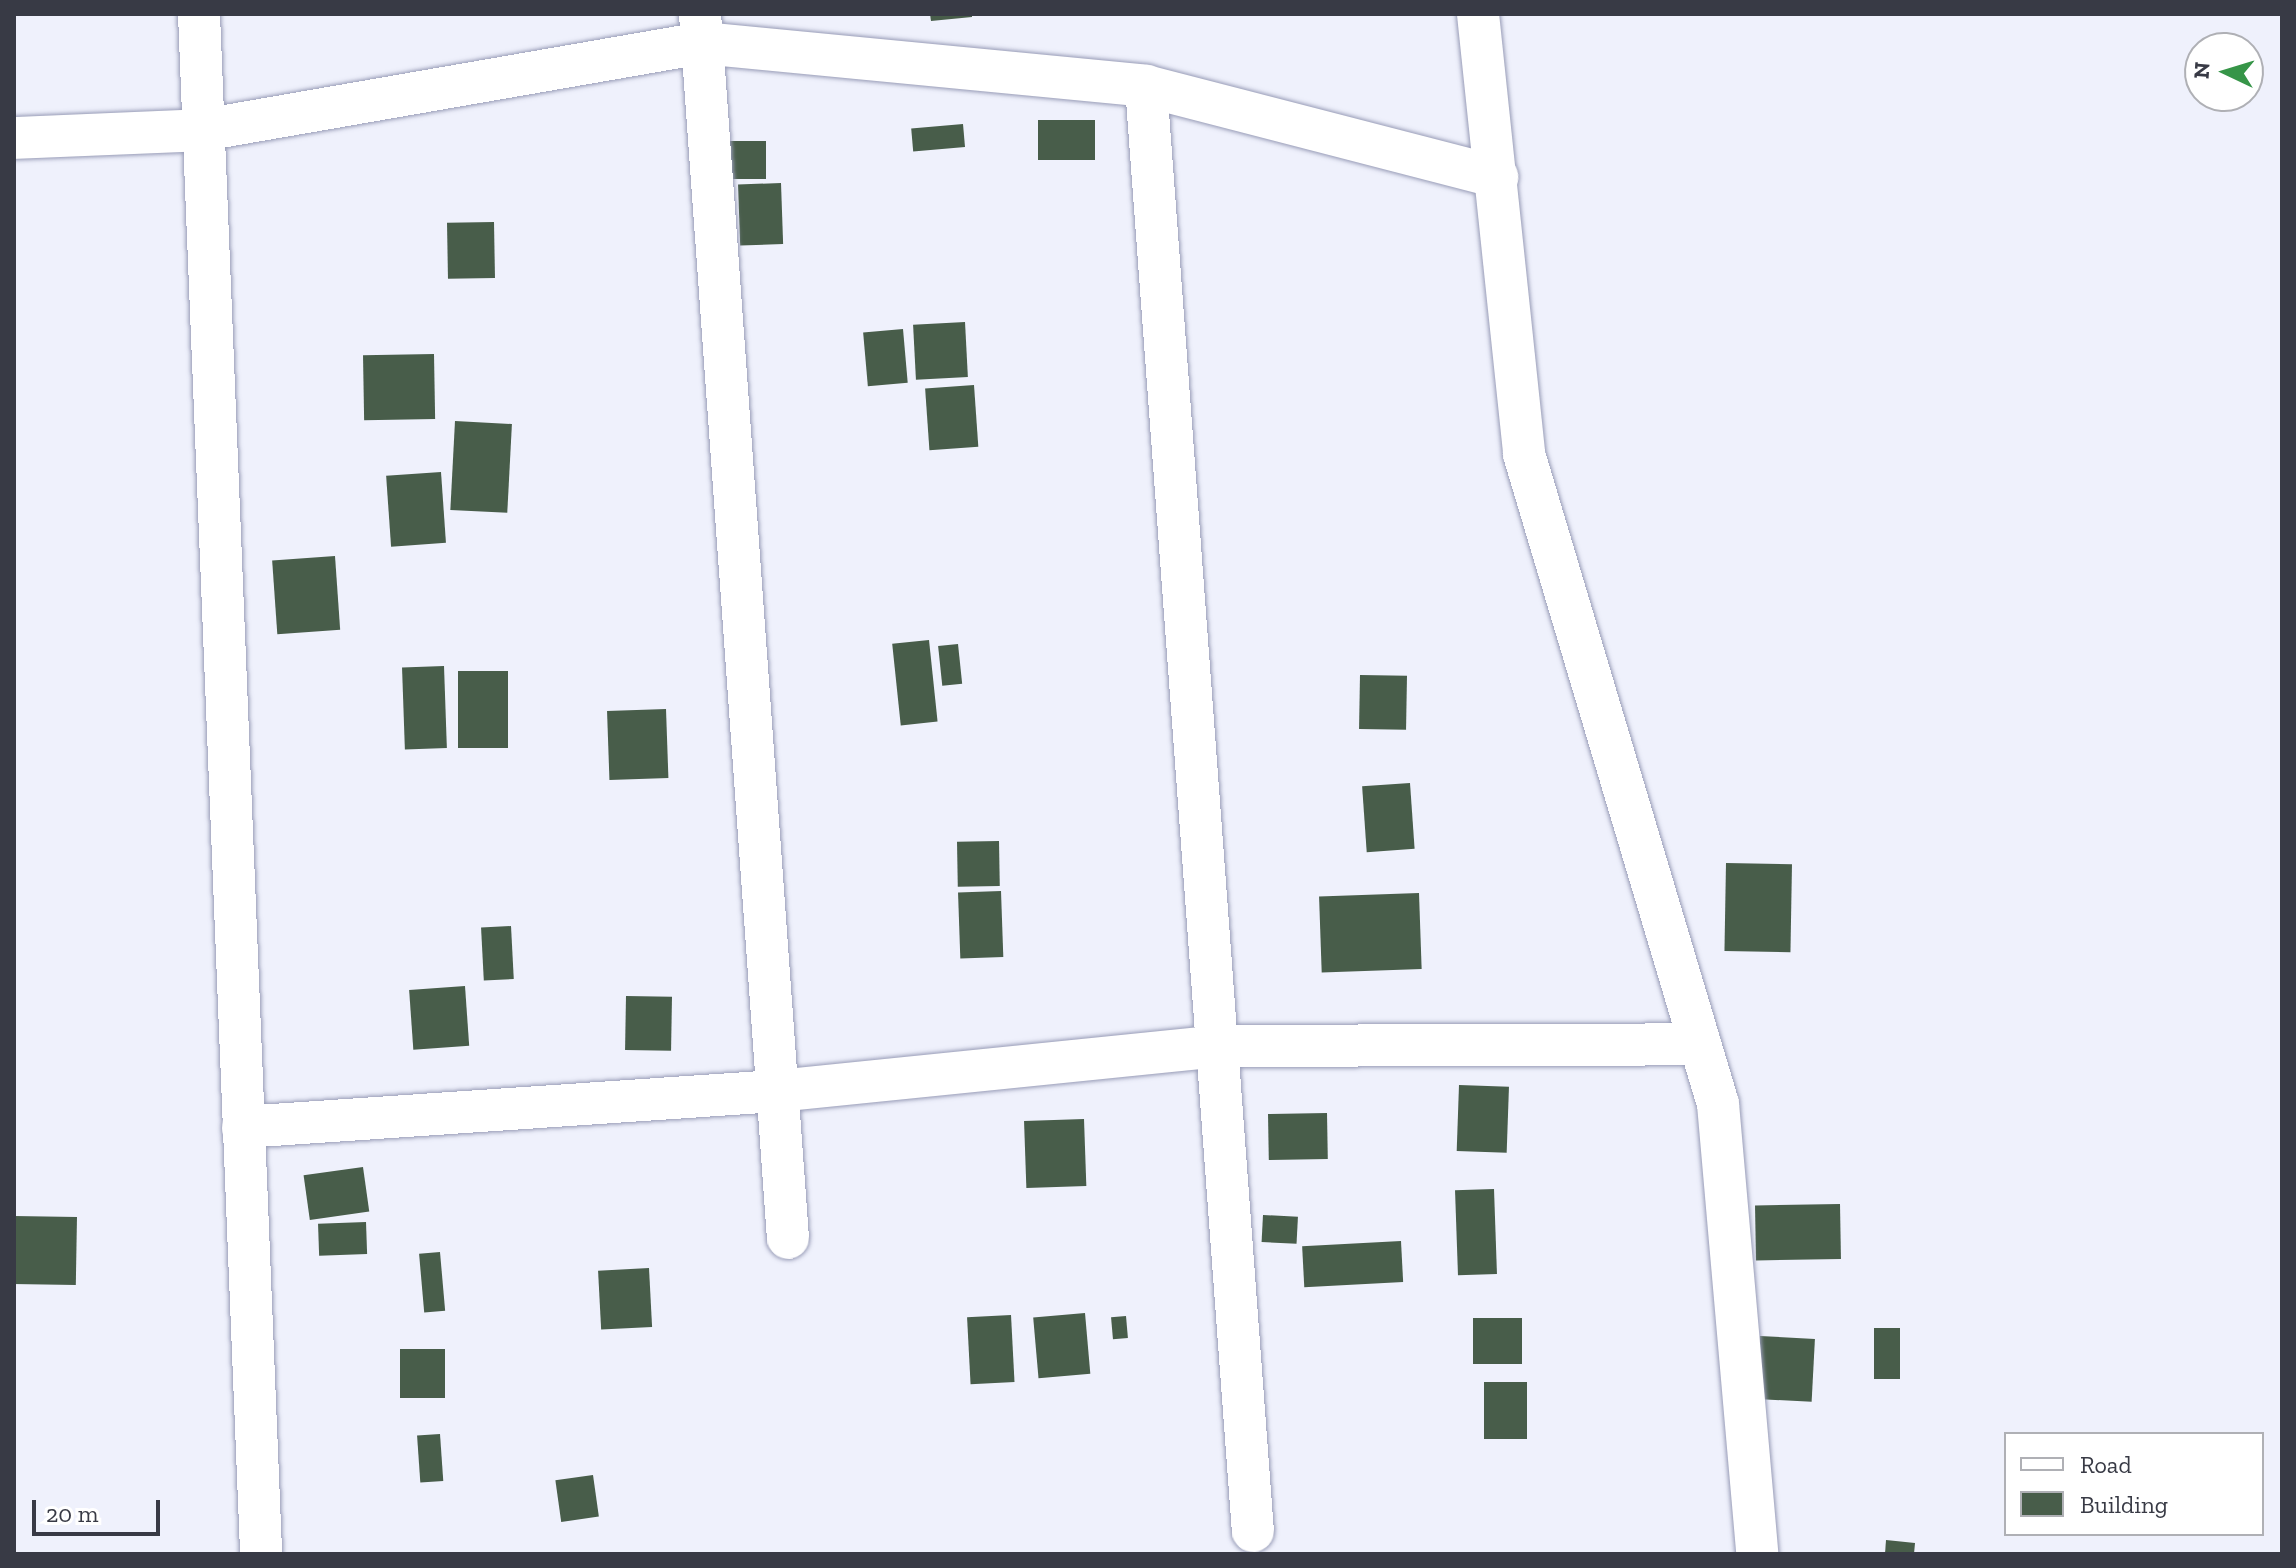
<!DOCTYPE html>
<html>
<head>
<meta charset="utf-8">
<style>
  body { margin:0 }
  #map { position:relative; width:2296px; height:1568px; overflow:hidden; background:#eff1fc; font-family:"Zilla Slab",serif }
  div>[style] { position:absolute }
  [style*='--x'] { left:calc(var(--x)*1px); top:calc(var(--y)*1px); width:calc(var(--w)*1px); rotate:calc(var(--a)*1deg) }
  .building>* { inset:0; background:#485d4a; transform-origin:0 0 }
  .roads { filter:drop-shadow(0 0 2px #989cb7) drop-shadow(0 0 2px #989cb7) }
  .minor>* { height:42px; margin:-21px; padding:0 21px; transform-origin:21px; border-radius:21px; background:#fff }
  span { translate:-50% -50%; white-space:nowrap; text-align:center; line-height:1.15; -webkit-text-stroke:8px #fff; paint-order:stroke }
  .frame { position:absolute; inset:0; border:16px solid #383a45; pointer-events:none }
  .legend { position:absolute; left:2004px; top:1432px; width:260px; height:104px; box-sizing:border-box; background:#fff; border:2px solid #afb0b5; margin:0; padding:10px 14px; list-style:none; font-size:24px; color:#383a45 }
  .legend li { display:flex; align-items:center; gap:16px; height:40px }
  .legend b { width:40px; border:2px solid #afb0b5 }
  .north { position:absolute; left:2184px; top:32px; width:80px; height:80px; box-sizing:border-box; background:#fff; border:2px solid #afb0b5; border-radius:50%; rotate:274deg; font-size:22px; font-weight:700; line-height:32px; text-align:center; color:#383a45 }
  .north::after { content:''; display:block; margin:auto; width:28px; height:36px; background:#369548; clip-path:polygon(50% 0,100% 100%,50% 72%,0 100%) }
  .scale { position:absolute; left:32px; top:1500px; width:128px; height:36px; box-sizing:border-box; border:4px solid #383a45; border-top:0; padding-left:10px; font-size:24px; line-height:28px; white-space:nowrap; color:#383a45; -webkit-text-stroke:6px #fff; paint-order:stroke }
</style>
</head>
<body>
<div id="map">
  <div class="building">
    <div style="clip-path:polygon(930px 14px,972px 14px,972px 17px,931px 21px)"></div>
    <div style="left:1038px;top:120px;width:57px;height:40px"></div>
    <div style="left:963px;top:124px;width:23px;height:52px;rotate:85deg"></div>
    <div style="left:720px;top:141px;width:46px;height:38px"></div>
    <div style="left:781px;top:183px;width:61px;height:43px;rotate:88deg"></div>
    <div style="left:494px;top:222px;width:56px;height:47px;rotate:89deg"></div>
    <div style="left:965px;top:322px;width:55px;height:52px;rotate:87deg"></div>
    <div style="left:903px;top:329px;width:54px;height:40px;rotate:85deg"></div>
    <div style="left:434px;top:354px;width:65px;height:71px;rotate:89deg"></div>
    <div style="left:974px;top:385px;width:62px;height:49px;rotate:86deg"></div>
    <div style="left:455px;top:421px;width:57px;height:89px;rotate:3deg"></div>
    <div style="left:441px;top:472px;width:71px;height:55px;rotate:86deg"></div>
    <div style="left:335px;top:556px;width:74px;height:63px;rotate:86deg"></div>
    <div style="left:929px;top:640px;width:82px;height:37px;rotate:84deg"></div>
    <div style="left:958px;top:644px;width:40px;height:20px;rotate:84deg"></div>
    <div style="left:444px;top:666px;width:82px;height:42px;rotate:88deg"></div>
    <div style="left:458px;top:671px;width:50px;height:77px"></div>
    <div style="left:1360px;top:675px;width:47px;height:54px;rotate:1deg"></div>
    <div style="left:666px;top:709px;width:69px;height:59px;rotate:88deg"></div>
    <div style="left:1410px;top:783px;width:66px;height:48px;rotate:86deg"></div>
    <div style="left:999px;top:841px;width:45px;height:42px;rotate:89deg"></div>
    <div style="left:1726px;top:863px;width:66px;height:88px;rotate:1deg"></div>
    <div style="left:1001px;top:891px;width:66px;height:43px;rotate:88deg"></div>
    <div style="left:1419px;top:893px;width:76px;height:100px;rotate:88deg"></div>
    <div style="left:511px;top:926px;width:53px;height:30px;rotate:87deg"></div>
    <div style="left:465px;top:986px;width:60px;height:56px;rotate:86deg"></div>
    <div style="left:626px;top:996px;width:46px;height:54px;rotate:1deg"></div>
    <div style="left:1459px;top:1085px;width:50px;height:66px;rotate:2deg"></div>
    <div style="left:1327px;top:1113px;width:46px;height:59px;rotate:89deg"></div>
    <div style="left:1084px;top:1119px;width:67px;height:60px;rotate:88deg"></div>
    <div style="left:363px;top:1167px;width:45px;height:60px;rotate:82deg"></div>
    <div style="left:1494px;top:1189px;width:85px;height:39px;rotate:88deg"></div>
    <div style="left:1840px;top:1204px;width:55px;height:85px;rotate:89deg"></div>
    <div style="left:1263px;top:1215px;width:35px;height:27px;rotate:3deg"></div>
    <div style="left:14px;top:1216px;width:63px;height:68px;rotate:1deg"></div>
    <div style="left:366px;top:1222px;width:32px;height:48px;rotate:88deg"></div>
    <div style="left:1401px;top:1241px;width:41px;height:99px;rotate:87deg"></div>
    <div style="left:440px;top:1252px;width:59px;height:21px;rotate:85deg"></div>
    <div style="left:649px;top:1268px;width:59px;height:51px;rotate:87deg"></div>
    <div style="left:1085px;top:1313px;width:61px;height:52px;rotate:85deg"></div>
    <div style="left:1011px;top:1315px;width:67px;height:44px;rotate:87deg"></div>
    <div style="left:1126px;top:1316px;width:22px;height:15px;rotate:85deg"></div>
    <div style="left:1473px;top:1318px;width:49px;height:46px"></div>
    <div style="left:1874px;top:1328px;width:26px;height:51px"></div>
    <div style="left:1760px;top:1336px;width:55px;height:63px;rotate:3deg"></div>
    <div style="left:400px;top:1349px;width:45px;height:49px"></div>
    <div style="left:1484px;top:1382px;width:43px;height:57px"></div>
    <div style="left:440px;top:1434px;width:47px;height:23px;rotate:86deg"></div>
    <div style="left:593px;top:1475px;width:42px;height:38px;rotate:82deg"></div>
    <div style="clip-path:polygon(1886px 1540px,1915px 1543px,1914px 1554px,1885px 1554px)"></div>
  </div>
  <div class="roads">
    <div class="minor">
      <div style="--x:199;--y:14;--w:1541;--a:87.69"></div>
      <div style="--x:700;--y:14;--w:1227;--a:85.89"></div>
      <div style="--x:1478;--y:14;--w:442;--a:84"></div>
      <div style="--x:1524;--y:454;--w:678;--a:73.38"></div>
      <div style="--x:1718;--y:1104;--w:452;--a:85"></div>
      <div style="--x:1146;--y:86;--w:1449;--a:85.77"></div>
      <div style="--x:14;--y:138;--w:189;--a:-2.4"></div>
      <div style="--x:203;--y:130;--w:507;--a:-9.89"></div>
      <div style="--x:702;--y:43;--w:446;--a:5.5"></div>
      <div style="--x:1146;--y:86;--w:363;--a:14.5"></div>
      <div style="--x:243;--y:1127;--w:535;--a:-3.86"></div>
      <div style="--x:777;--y:1091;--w:443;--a:-5.8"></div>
      <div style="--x:1218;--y:1046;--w:482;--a:-0.2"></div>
    </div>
  </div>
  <div class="frame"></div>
  <ul class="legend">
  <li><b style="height:10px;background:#fff"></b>Road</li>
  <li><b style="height:22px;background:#485d4a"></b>Building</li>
  </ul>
  <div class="north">N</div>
  <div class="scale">20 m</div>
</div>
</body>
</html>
